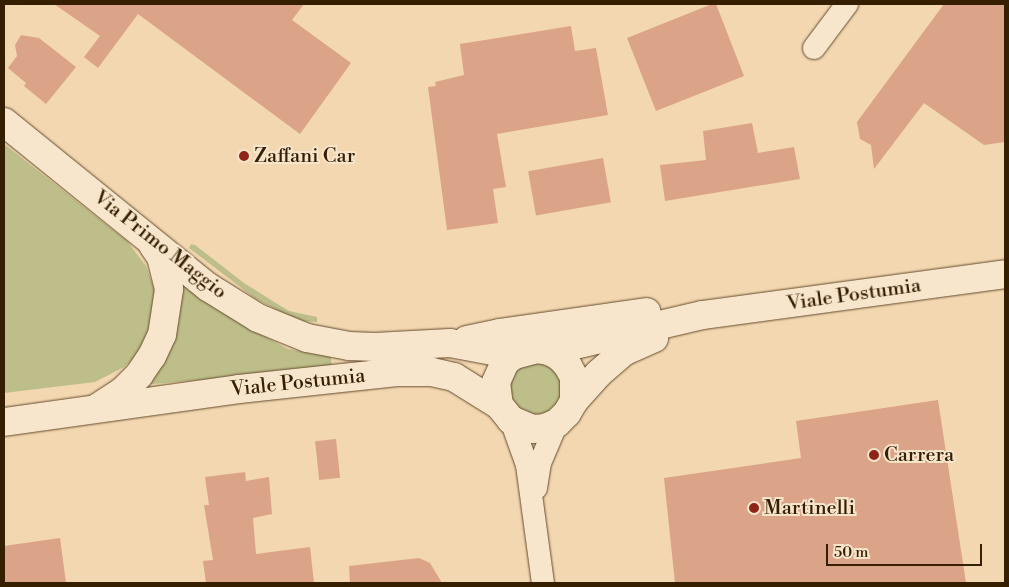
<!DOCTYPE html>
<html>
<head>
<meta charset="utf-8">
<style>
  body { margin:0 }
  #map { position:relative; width:1009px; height:587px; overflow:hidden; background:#f2d7b1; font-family:"Libre Bodoni",serif }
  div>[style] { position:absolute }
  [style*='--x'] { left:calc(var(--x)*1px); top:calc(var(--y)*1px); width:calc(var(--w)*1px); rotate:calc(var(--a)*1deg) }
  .green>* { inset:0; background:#bdbe8a }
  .building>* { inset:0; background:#dba388; transform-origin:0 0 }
  .roads { filter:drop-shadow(0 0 1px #654c2c) drop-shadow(0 0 1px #654c2c) }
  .street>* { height:22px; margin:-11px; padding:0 11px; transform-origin:11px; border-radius:11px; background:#f7e5cc }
  .secondary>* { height:28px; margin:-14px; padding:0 14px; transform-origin:14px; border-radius:14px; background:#f7e5cc }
  .dots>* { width:14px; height:14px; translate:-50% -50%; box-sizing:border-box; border:2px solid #f7e5cc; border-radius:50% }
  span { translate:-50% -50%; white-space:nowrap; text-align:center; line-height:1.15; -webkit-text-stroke:4px #f7e5cc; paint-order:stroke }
  .poi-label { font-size:20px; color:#361e00 }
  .left { translate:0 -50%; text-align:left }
  .street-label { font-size:20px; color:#361e00 }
  .frame { position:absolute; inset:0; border:5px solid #361e00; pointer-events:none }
  .scale { position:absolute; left:826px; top:544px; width:156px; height:22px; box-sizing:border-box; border:2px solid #361e00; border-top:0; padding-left:6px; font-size:15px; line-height:18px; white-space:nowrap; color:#361e00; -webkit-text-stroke:4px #f7e5cc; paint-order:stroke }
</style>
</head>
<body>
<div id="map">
  <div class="green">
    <div style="clip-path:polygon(4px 144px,127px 241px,146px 266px,154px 288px,154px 310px,150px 334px,138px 354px,124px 367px,95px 382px,4px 393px)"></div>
    <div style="clip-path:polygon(191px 244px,195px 245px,244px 283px,271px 300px,289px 311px,317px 317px,317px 322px,299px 321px,256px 299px,189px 248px)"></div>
    <div style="clip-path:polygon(176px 277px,236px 321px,288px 349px,331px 357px,332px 369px,141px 385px)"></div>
    <div style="clip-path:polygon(545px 360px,561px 372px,566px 395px,554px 413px,533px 418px,513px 405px,508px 384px,517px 367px)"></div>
  </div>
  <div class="building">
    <div style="clip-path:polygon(54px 4px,304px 4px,292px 20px,351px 63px,300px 134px,138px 14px,98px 68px,84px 57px,100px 36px)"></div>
    <div style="clip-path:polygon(712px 4px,716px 4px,744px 76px,656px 111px,627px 38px)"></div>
    <div style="clip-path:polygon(944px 4px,1005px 4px,1005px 142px,984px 145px,924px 103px,874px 169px,871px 145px,860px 139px,857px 122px)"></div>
    <div style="clip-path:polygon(571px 26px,575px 51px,596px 48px,608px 115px,497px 134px,506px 187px,493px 189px,498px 223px,447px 230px,428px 87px,436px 86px,435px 82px,464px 75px,460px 44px)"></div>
    <div style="clip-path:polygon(21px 35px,39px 38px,76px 67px,46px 104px,24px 86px,26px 83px,8px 68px,17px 56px,15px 45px)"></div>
    <div style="clip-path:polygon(752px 123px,758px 153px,794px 147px,800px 179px,665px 201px,660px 165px,706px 160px,703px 131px)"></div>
    <div style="left:603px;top:158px;width:45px;height:76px;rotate:80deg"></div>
    <div style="clip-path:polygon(938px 400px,966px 583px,675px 583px,664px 478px,801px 458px,796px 421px)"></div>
    <div style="left:336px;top:439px;width:39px;height:21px;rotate:84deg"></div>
    <div style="clip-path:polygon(245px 472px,246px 481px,269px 477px,272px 514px,253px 518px,256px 554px,310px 547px,314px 583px,206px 583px,203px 561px,213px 560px,204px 505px,209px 505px,205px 477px)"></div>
    <div style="clip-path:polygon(60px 538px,66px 583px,4px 583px,4px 546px)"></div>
    <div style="clip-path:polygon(419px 558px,430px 563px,442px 583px,350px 583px,349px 566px)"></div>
  </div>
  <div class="roads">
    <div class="street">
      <div style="--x:814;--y:48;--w:55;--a:-53.1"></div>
      <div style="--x:511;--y:420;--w:48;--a:70.4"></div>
      <div style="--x:527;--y:465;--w:119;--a:82.3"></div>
      <div style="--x:536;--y:488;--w:25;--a:-81"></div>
      <div style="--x:540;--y:463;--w:43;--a:-67"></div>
    </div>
    <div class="secondary">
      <div style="--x:4;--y:122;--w:262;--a:39"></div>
      <div style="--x:208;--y:287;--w:59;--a:31.8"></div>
      <div style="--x:258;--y:318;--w:53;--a:22.2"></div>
      <div style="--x:307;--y:338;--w:43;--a:10.8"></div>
      <div style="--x:349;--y:346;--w:26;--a:2"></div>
      <div style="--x:375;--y:347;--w:75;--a:-3.1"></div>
      <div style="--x:450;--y:343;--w:65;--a:10.6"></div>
      <div style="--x:467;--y:340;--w:33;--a:-12"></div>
      <div style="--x:499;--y:333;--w:149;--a:-8.1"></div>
      <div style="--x:549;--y:351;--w:158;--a:-13.2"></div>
      <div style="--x:703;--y:315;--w:305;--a:-7.7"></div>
      <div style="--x:574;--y:401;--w:24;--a:-90"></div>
      <div style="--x:574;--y:377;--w:13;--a:-119"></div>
      <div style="--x:568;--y:366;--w:12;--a:-132"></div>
      <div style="--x:560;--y:357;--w:13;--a:-151"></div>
      <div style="--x:549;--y:351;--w:12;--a:-171"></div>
      <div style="--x:537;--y:349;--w:24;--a:165"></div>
      <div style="--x:514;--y:355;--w:11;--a:142"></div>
      <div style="--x:505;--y:362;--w:22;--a:114"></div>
      <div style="--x:496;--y:382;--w:23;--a:83"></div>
      <div style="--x:499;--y:405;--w:19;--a:51"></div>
      <div style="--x:511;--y:420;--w:23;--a:23"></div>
      <div style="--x:532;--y:429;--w:13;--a:-4"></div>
      <div style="--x:545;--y:428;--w:13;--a:-23"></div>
      <div style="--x:557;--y:423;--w:14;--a:-45"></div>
      <div style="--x:567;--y:413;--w:14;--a:-60"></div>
      <div style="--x:574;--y:401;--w:36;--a:-48"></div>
      <div style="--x:598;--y:374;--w:33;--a:-41"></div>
      <div style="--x:623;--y:352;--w:34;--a:-24"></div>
      <div style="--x:97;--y:408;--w:31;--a:-33"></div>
      <div style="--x:123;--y:391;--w:23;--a:-45"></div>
      <div style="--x:139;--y:375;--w:23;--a:-56"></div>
      <div style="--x:152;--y:356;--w:23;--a:-65"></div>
      <div style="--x:162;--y:335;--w:47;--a:-81.3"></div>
      <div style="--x:169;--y:289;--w:33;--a:-104"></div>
      <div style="--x:161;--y:257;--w:14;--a:-124"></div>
      <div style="--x:4;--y:422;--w:237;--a:-8"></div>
      <div style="--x:239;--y:389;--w:161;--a:-6.1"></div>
      <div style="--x:399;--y:372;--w:33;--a:0"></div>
      <div style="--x:432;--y:372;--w:23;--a:13"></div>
      <div style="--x:454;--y:377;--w:53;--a:31.9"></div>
    </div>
  </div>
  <div class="dots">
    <div style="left:244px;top:156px;background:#8f2418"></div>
    <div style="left:874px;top:455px;background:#8f2418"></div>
    <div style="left:754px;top:508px;background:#8f2418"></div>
  </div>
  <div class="poi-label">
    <span class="left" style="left:254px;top:156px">Zaffani Car</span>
    <span class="left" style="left:884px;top:455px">Carrera</span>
    <span class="left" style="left:764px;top:508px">Martinelli</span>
  </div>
  <div class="street-label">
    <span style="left:160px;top:245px;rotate:38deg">Via Primo Maggio</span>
    <span style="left:854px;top:295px;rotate:-8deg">Viale Postumia</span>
    <span style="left:298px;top:383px;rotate:-6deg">Viale Postumia</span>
  </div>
  <div class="frame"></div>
  <div class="scale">50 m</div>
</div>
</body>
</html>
